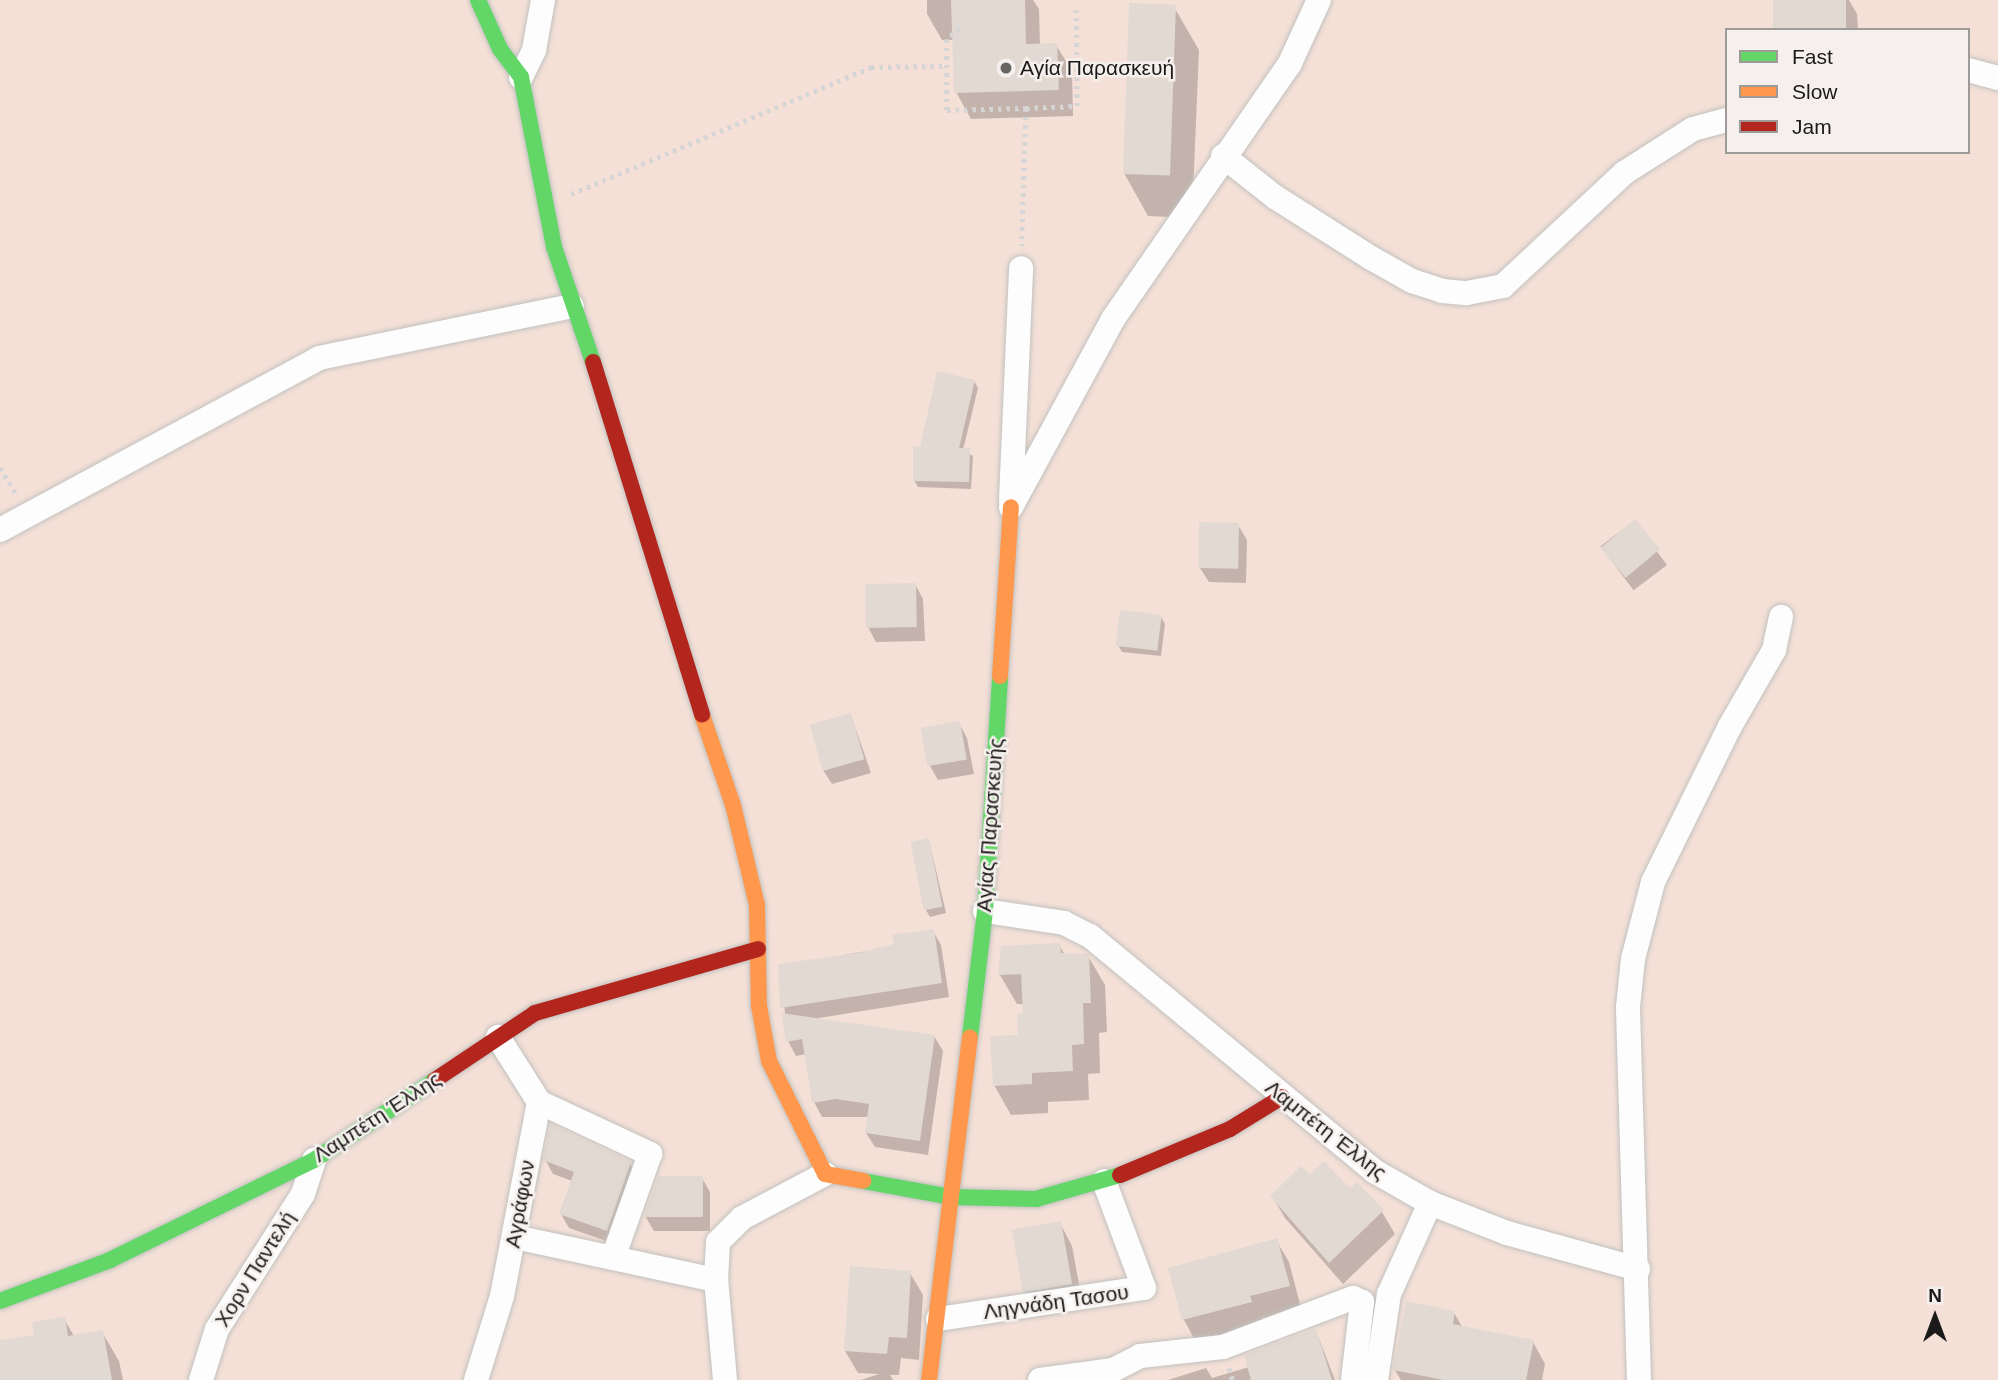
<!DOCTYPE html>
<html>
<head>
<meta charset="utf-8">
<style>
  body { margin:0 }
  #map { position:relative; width:1998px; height:1380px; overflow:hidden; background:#f3f1ef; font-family:Arial,sans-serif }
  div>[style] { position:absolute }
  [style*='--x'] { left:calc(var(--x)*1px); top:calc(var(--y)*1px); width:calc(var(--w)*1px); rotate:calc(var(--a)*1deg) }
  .green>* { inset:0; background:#f4e0d7 }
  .shadow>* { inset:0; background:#0003; transform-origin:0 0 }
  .building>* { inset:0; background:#e3d9d3; transform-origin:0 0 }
  .path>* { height:4.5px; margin-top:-2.25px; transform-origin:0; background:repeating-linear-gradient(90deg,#d5d5d5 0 3.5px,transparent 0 8.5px) }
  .roads { filter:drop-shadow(0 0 2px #c2c1bf) drop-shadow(0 0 2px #c2c1bf) }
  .street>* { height:24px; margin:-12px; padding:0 12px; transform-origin:12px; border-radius:12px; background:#fdfdfd }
  .fast>* { height:16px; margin:-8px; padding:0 8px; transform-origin:8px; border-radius:8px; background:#63d668 }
  .slow>* { height:16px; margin:-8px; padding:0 8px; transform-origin:8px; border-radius:8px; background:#ff974d }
  .jam>* { height:16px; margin:-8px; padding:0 8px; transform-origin:8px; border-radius:8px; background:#b3261e }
  .dots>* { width:19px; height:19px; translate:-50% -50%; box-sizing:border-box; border:4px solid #f5f0ed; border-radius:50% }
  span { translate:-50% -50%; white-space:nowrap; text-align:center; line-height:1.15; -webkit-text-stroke:5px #f5f0ed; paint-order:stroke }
  .poi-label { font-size:21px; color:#1c1a19 }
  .left { translate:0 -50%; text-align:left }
  .street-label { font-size:21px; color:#1c1a19 }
  .legend { position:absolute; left:1725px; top:28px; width:245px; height:126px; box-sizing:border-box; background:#f5f0ed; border:2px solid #9e9a98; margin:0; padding:9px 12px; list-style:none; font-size:21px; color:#1c1a19 }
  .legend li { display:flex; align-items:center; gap:14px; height:35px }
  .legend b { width:35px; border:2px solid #9e9a98 }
  .north { position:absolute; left:1900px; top:1282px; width:70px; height:70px; -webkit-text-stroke:5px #f5f0ed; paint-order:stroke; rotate:0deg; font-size:19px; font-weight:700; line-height:28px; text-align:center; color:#1c1a19 }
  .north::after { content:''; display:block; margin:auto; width:24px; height:32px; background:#1c1a19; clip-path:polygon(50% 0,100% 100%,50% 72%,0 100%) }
</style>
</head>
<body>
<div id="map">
  <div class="green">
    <div style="clip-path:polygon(evenodd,0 0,1998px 0,1998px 1380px,0 1380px,0 0,1727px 30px,1968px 30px,1968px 152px,1727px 152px,1727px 30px)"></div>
  </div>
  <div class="shadow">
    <div style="clip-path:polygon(927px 0,1033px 0,1039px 9px,1040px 45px,1056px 45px,1072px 71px,1073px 116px,971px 119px,956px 92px,954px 40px,942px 40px,927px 14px)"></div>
    <div style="clip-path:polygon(1774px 0,1849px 0,1857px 14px,1858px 30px,1776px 30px)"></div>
    <div style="clip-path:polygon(1174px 7px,1199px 50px,1192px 218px,1148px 216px,1124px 173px)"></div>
    <div style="clip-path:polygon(974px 381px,978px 388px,963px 450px,973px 456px,971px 489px,918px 487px,914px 480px,922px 448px)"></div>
    <div style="left:1634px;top:521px;width:55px;height:42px;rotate:53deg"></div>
    <div style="clip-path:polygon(1238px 525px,1247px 540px,1246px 583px,1209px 582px,1200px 568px)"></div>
    <div style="clip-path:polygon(915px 584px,923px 599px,925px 641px,876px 642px,868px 627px)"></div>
    <div style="clip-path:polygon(1161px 617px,1165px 624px,1161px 656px,1122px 652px,1118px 645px)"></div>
    <div style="clip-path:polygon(851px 715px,871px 773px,832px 784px,823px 770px)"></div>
    <div style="clip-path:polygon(959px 723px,967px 738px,974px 774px,938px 780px,930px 766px)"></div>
    <div style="clip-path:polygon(929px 840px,946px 913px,930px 917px,926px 910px)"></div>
    <div style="clip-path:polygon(933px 931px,941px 945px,949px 997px,813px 1019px,934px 1036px,943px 1051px,928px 1155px,875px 1147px,866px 1133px,869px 1117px,822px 1117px,814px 1102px,806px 1054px,796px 1056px,788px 1041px,780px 966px,896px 946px)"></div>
    <div style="clip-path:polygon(1059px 945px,1065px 955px,1088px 956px,1105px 985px,1107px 1032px,1099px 1033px,1100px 1073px,1088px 1074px,1089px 1100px,1048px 1102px,1048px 1113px,1011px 1115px,994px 1085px,1020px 1036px,1024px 1004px,1017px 1004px,1000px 975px)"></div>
    <div style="clip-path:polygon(545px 1159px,630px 1163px,639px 1178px,615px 1244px,569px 1228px,561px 1214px,572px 1181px,553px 1174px)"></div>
    <div style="clip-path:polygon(1310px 1176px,1350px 1191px,1382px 1212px,1395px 1234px,1343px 1284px,1285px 1218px,1272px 1196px)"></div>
    <div style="clip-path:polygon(702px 1178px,710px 1192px,710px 1231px,654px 1231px,645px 1216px)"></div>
    <div style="clip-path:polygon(1060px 1223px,1072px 1246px,1083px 1306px,1037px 1313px,1024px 1291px)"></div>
    <div style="clip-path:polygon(1276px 1240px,1289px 1262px,1301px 1308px,1262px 1318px,1263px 1324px,1196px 1342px,1184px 1320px,1170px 1269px)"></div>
    <div style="clip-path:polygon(910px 1273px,923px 1295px,919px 1360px,901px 1358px,899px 1375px,890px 1375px,893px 1380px,861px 1380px,879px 1374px,858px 1373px,845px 1351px)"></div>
    <div style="clip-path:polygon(1454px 1313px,1463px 1328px,1533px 1342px,1545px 1364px,1542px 1380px,1401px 1380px,1394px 1369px)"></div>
    <div style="clip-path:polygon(64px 1319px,74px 1336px,102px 1332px,119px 1361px,123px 1380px,0 1380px,0 1342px,36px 1336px)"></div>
    <div style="clip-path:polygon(1316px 1331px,1335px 1380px,1168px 1380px,1206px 1368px,1212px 1378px,1249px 1367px)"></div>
  </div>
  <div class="building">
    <div style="clip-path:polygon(951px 0,1025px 0,1026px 44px,1057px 43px,1059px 90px,954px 93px)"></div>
    <div style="left:1773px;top:0;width:73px;height:30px"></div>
    <div style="left:1129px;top:3px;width:47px;height:171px;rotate:2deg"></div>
    <div style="clip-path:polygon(937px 371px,975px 380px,959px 448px,970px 448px,969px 482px,913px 481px,913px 446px,920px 447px)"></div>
    <div style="left:1635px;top:519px;width:39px;height:45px;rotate:50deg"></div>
    <div style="left:1199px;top:522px;width:40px;height:46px;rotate:1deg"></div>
    <div style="left:916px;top:583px;width:44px;height:51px;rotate:89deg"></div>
    <div style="left:1120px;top:610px;width:42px;height:36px;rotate:7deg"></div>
    <div style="left:851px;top:713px;width:48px;height:43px;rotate:74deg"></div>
    <div style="left:960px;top:721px;width:39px;height:40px;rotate:80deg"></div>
    <div style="left:929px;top:838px;width:70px;height:19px;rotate:79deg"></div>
    <div style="clip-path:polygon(934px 929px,942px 983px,780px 1008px,778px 964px,858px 953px,894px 944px,892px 935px)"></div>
    <div style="clip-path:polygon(1060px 943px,1061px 953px,1089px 954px,1091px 1003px,1083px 1003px,1084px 1044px,1072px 1045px,1073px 1071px,1032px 1073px,1032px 1084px,993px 1086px,990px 1036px,1018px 1035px,1017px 1014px,1023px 1013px,1021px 974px,998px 975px,1001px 946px)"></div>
    <div style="clip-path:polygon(781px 1013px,935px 1035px,920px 1141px,865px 1133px,869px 1104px,836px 1099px,812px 1103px,802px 1039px,786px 1042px)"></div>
    <div style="clip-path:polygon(550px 1124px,631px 1162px,607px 1231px,559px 1214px,574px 1172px,543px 1160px)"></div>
    <div style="clip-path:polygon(1324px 1161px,1350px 1188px,1357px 1182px,1384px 1210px,1329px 1263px,1270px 1196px,1301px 1166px,1310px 1174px)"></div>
    <div style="clip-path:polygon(658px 1176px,703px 1176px,703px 1217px,644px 1217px)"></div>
    <div style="left:1061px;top:1221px;width:64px;height:50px;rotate:80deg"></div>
    <div style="clip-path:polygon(1277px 1238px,1290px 1286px,1250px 1296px,1252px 1302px,1182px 1320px,1168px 1268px)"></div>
    <div style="clip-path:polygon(850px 1266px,911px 1271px,907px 1338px,889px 1337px,887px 1354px,844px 1351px)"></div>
    <div style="clip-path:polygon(1406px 1301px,1455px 1311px,1453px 1324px,1534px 1340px,1526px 1380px,1444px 1380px,1393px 1370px)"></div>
    <div style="clip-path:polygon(65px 1317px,68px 1336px,103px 1330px,112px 1380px,0 1380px,0 1340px,34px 1335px,32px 1322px)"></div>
    <div style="clip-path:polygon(1316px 1329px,1332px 1380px,1251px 1380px,1244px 1355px)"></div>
  </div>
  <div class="path">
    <div style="--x:960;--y:29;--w:16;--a:142"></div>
    <div style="--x:947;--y:39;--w:71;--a:90"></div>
    <div style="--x:947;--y:110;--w:79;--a:-1.5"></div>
    <div style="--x:1026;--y:108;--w:138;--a:91.7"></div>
    <div style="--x:1026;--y:108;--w:51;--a:-2.2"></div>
    <div style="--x:1077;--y:106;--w:96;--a:-90.6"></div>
    <div style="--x:571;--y:194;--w:326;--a:-22.9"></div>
    <div style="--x:871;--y:67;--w:76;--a:-0.8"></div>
    <div style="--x:0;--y:468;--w:31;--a:58"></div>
    <div style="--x:1229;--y:1368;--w:13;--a:72"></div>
  </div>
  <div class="roads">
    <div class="street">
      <div style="--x:1968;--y:70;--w:31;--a:15"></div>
      <div style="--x:521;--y:77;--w:30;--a:-64"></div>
      <div style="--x:534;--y:50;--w:51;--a:-79.8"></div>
      <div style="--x:1223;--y:156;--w:66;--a:38.3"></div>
      <div style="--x:1275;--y:197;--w:114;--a:32.4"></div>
      <div style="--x:1371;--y:258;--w:47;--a:29.3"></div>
      <div style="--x:1412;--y:281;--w:32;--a:18"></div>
      <div style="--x:1442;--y:291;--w:25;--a:5"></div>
      <div style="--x:1467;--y:293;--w:37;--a:-11"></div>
      <div style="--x:1503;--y:286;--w:166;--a:-43"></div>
      <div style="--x:1624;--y:173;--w:82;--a:-32.5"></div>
      <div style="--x:1693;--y:129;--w:35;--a:-15"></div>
      <div style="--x:1011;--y:500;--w:232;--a:-87.5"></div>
      <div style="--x:1011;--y:507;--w:214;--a:-61.5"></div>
      <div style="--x:1113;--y:319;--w:311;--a:-55.3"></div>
      <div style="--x:1290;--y:63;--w:69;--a:-65.3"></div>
      <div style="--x:0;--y:530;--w:362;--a:-28.3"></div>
      <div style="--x:319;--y:358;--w:258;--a:-11.6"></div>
      <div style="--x:985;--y:911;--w:80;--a:8.6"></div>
      <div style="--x:1064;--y:923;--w:29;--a:27"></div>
      <div style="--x:1090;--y:936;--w:369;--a:39.6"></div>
      <div style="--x:1374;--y:1171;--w:64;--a:29.7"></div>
      <div style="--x:1430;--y:1203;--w:83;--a:21.3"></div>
      <div style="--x:1507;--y:1233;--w:136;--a:15.4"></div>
      <div style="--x:539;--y:1102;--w:123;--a:25.1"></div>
      <div style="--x:650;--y:1154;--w:110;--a:109.6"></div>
      <div style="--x:515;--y:1237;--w:206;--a:12.1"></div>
      <div style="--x:938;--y:1319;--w:208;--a:-8.6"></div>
      <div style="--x:1144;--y:1288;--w:114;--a:-110.5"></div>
      <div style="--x:201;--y:1380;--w:53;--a:-72.6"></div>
      <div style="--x:217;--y:1329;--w:160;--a:-57.5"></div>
      <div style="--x:303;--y:1194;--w:36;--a:-72"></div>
      <div style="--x:476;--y:1380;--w:88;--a:-72.8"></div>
      <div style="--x:502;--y:1296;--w:197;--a:-79.2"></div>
      <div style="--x:539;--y:1102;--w:77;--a:-122.2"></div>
      <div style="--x:725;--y:1380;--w:100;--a:-95.1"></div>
      <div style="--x:716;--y:1280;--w:38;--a:-87"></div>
      <div style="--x:718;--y:1242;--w:34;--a:-45"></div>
      <div style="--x:742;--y:1218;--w:94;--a:-27.9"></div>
      <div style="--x:1040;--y:1380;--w:74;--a:-7.8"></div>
      <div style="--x:1113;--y:1370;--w:30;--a:-27"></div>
      <div style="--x:1140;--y:1356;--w:83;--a:-6.2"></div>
      <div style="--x:1223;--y:1347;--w:139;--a:-20.7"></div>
      <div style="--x:1353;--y:1298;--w:10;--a:24"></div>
      <div style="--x:1362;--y:1302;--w:79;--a:96.6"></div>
      <div style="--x:1376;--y:1380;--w:87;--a:-81.4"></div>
      <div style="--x:1389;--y:1294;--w:100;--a:-65.7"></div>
      <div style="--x:1639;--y:1380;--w:373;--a:-91.7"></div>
      <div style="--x:1628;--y:1007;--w:48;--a:-84.1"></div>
      <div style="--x:1633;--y:959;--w:80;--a:-75.4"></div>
      <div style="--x:1653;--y:882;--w:172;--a:-63.7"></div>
      <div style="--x:1729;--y:728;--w:90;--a:-60"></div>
      <div style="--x:1774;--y:650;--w:34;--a:-78"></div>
    </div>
    <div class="fast">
      <div style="--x:478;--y:0;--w:54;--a:65.8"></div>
      <div style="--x:500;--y:49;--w:35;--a:53"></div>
      <div style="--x:521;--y:77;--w:173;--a:79"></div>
      <div style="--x:554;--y:247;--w:121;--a:71.3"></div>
      <div style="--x:970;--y:1037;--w:127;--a:-83.2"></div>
      <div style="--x:985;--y:911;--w:235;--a:-86.3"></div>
      <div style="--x:863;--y:1181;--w:89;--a:10.3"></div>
      <div style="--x:951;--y:1197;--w:85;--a:1.3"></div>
      <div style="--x:1036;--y:1199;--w:87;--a:-15.9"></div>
      <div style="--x:0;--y:1301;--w:117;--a:-20.4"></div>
      <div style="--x:110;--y:1260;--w:227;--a:-26.1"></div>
      <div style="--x:314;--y:1160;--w:145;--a:-33.5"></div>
    </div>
    <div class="slow">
      <div style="--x:1000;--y:676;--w:169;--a:-86.3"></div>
      <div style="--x:702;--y:715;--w:95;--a:71"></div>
      <div style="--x:733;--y:805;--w:103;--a:76.5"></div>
      <div style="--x:757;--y:905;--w:101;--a:88.9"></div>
      <div style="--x:759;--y:1006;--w:56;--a:79.7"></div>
      <div style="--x:769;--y:1061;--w:126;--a:63.6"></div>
      <div style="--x:825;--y:1174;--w:39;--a:10"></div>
      <div style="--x:929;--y:1380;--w:345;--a:-83.2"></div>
    </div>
    <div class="jam">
      <div style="--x:593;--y:362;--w:369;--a:72.8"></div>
      <div style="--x:435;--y:1080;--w:120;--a:-33.8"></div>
      <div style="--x:535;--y:1013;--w:232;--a:-16"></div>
      <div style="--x:1120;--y:1175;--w:119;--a:-22.7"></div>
      <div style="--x:1230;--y:1129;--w:61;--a:-31.6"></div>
    </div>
  </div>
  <div class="dots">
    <div style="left:1006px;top:68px;background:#676564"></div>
  </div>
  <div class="poi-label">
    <span class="left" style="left:1020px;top:68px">Αγία Παρασκευή</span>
  </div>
  <div class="street-label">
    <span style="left:990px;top:825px;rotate:-86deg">Αγίας Παρασκευής</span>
    <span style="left:377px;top:1117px;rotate:-33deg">Λαμπέτη Έλλης</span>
    <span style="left:1326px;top:1130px;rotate:38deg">Λαμπέτη Έλλης</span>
    <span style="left:520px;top:1204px;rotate:-80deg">Αγράφων</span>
    <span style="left:255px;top:1269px;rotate:-58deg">Χορν Παντελή</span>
    <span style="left:1056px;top:1302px;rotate:-8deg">Ληγνάδη Τασου</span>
  </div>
  <ul class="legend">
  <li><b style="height:9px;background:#63d668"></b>Fast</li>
  <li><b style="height:9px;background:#ff974d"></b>Slow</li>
  <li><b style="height:9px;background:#b3261e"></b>Jam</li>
  </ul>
  <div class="north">N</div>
</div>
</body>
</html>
